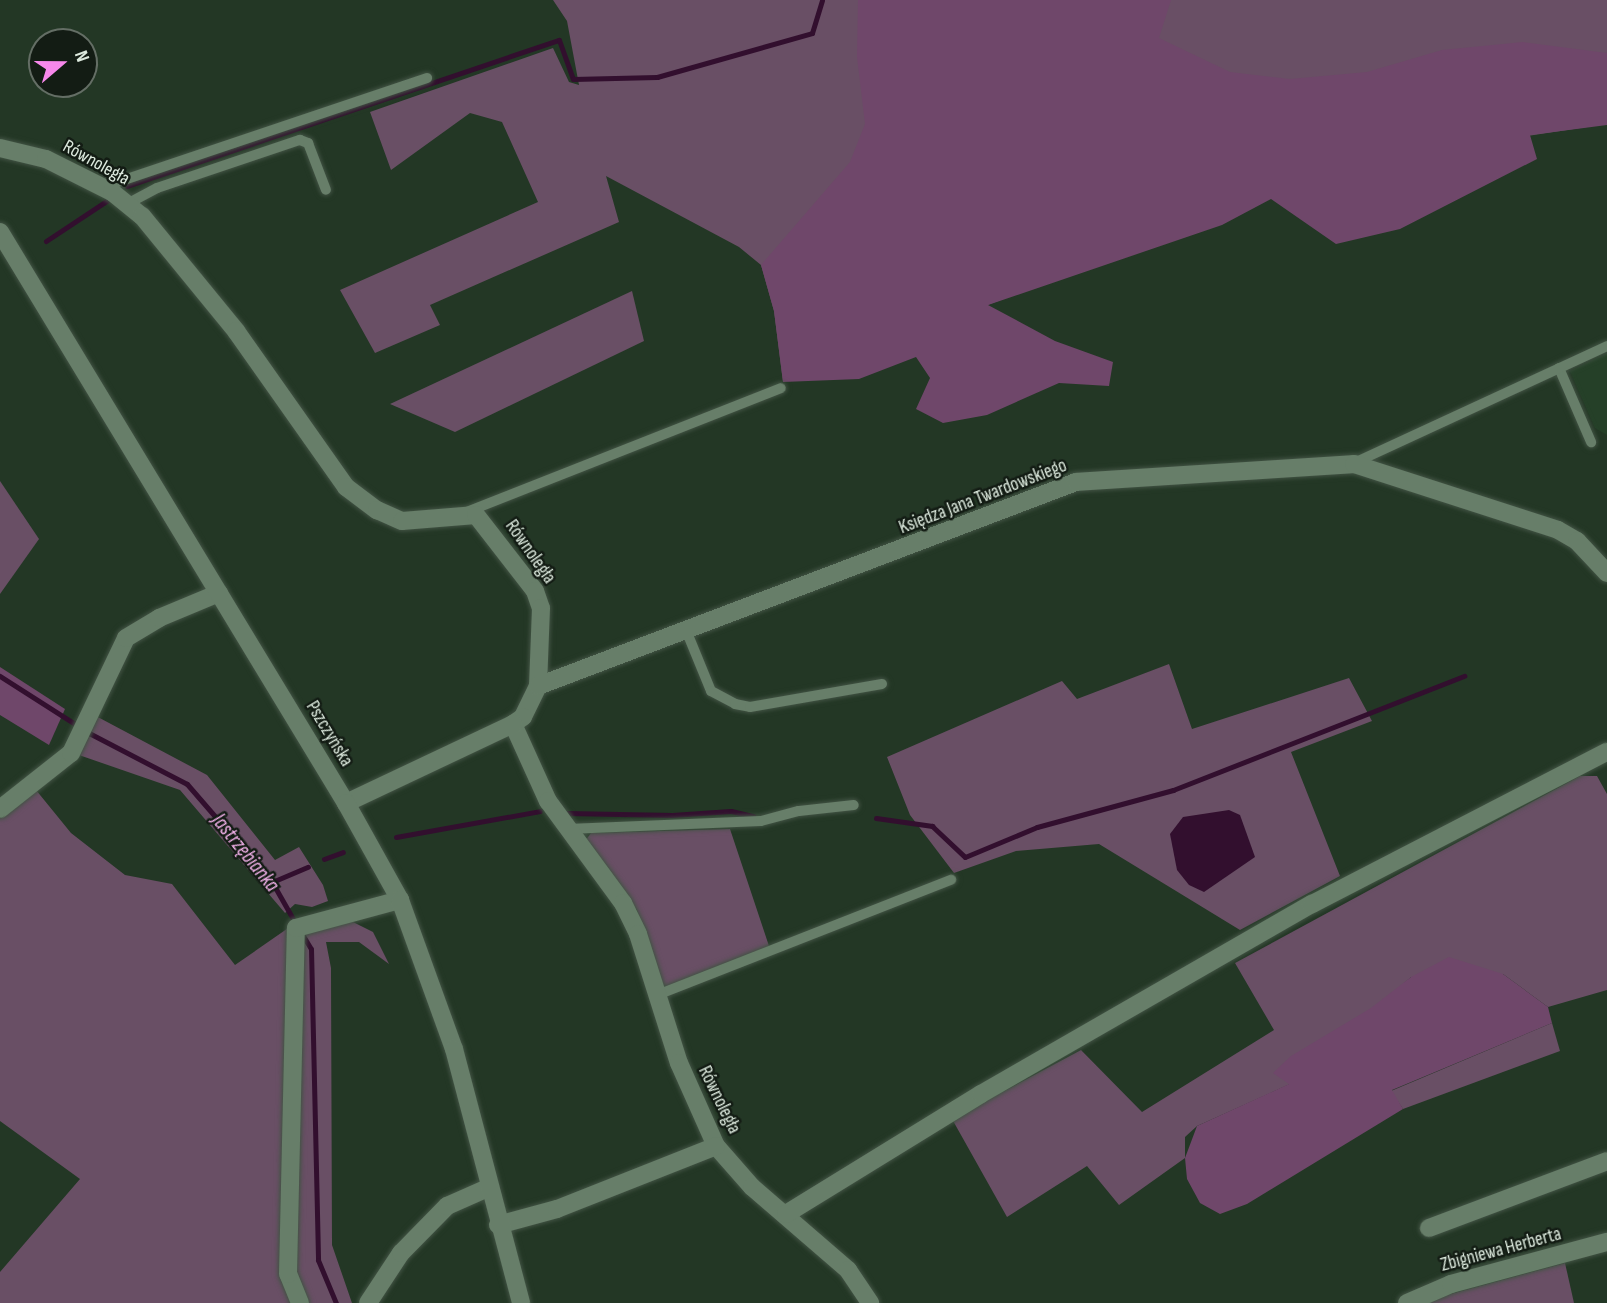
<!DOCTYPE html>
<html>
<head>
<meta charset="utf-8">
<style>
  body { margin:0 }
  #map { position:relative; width:1607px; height:1303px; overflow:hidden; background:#233725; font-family:"Sofia Sans Condensed",sans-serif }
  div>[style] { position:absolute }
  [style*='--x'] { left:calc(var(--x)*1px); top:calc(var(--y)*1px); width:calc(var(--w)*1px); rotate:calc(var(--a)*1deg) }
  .built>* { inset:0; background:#254028 }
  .green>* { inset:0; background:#694f65 }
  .forest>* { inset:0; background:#6f476a }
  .water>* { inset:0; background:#320f2e }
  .stream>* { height:5px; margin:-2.5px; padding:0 2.5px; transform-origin:2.5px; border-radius:2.5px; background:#320f2e }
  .roads { filter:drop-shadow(0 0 2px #425344) drop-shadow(0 0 2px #425344) }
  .service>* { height:10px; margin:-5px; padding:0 5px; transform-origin:5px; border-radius:5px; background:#677e69 }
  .minor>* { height:18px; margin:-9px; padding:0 9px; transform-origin:9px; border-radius:9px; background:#677e69 }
  .tertiary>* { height:18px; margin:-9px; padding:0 9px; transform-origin:9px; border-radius:9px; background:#677e69 }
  span { translate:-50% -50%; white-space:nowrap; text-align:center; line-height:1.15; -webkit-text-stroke:5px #131c14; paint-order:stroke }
  .street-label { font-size:19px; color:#ddeade }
  .water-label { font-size:21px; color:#f1b0e8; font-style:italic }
  .north { position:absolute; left:28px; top:28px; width:70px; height:70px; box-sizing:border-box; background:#131c14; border:2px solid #646e65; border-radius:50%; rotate:70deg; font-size:19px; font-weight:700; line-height:28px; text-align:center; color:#ddeade }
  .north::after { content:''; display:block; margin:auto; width:24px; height:32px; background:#f788eb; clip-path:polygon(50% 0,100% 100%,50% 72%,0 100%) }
</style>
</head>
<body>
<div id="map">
  <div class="built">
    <div style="clip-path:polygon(1607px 353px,1607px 435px,1595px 428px,1570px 371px)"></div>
  </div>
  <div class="green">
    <div style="clip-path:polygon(553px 0,1607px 0,1607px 124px,1462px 146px,1290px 191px,783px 382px,774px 311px,761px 265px,739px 247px,606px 176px,619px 222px,430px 305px,440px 325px,375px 353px,340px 290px,538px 202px,502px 122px,470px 113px,391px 170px,370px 112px,553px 48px,569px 82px,579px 85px,567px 21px)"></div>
    <div style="clip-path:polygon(632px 291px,644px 341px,455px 432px,390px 404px)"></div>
    <div style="clip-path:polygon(0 481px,39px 539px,0 594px)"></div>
    <div style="clip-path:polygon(1169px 664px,1192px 729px,1349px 678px,1372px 721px,1291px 752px,1340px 876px,1240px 930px,1099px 844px,1016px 851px,954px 873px,910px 815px,887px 757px,1062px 681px,1077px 699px)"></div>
    <div style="clip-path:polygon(94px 715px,207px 775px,275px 860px,299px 847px,323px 885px,328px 901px,312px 907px,295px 904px,285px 913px,180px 790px,76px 754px)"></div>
    <div style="clip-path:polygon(1580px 776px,1597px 776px,1607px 794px,1607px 990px,1548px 1007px,1503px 974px,1411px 977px,1290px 1084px,1197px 1126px,1185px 1137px,1185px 1158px,1119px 1205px,1087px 1166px,1007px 1217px,952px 1119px,1081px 1050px,1142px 1112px,1274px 1030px,1235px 963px)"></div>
    <div style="clip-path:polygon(36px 790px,71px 833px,125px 875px,172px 884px,235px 965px,294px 924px,351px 921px,373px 932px,389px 964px,359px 942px,326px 942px,331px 968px,332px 1245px,352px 1303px,0 1303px,0 1272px,80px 1179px,0 1121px,0 818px)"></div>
    <div style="clip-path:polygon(730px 829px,769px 946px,663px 993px,637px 910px,585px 841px,591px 833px)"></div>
    <div style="clip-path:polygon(1552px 1023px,1560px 1051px,1403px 1109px,1391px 1091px)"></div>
    <div style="clip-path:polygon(1565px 1263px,1574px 1303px,1425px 1303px,1432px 1299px)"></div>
  </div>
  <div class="forest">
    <div style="clip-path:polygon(858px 0,1171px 0,1159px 38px,1230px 72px,1290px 79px,1367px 72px,1442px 50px,1523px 42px,1607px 53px,1607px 125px,1530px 135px,1537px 159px,1400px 229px,1336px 244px,1271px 199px,1222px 225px,988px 305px,1055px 341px,1113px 362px,1109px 386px,1059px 383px,987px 415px,943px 423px,916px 409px,930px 378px,916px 357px,859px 379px,783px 382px,774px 311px,761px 265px,850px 162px,865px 124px,857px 57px)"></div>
    <div style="clip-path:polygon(0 667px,65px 709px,49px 745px,0 715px)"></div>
    <div style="clip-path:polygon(1449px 957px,1503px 974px,1548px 1007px,1552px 1023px,1392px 1090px,1403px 1109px,1247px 1204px,1220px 1214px,1200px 1203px,1187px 1179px,1185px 1158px,1197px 1126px,1289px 1084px,1273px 1073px,1291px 1056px,1371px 1008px,1411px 977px)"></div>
  </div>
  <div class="water">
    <div style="clip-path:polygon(1229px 810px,1240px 815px,1255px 857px,1204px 892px,1189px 885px,1177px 870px,1170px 834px,1183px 817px)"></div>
  </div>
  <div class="stream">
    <div style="--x:127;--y:186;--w:456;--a:-18.7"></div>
    <div style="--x:559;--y:40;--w:41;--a:70.3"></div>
    <div style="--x:573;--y:79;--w:84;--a:-1.4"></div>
    <div style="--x:657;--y:77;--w:161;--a:-15.8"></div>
    <div style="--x:812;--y:33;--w:34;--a:-73"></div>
    <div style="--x:46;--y:241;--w:74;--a:-33.5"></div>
    <div style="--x:0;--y:676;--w:106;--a:32.6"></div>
    <div style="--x:89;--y:733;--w:110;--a:27.5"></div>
    <div style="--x:187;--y:784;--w:130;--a:49.1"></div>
    <div style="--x:272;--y:882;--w:51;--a:60.4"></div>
    <div style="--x:566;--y:813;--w:106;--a:1.1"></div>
    <div style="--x:672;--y:815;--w:59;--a:-3.9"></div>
    <div style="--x:731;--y:811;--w:23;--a:13"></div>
    <div style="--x:876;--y:818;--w:57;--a:8.1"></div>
    <div style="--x:932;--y:826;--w:45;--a:43.2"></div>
    <div style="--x:965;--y:857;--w:78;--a:-22.6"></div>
    <div style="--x:1037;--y:827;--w:141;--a:-15.2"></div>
    <div style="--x:1173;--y:790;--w:313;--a:-21.4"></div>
    <div style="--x:396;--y:837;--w:146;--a:-10.2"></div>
    <div style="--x:324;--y:859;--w:20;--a:-20"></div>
    <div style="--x:272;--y:882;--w:39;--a:-23"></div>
    <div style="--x:302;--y:934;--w:17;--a:59"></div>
    <div style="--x:311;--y:949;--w:311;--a:88.7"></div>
    <div style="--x:318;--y:1260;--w:47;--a:67.3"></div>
  </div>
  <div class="roads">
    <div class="service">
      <div style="--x:103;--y:187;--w:342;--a:-18.6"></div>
      <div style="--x:127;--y:204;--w:34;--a:-28"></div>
      <div style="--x:157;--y:188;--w:151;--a:-18.6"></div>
      <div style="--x:300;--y:140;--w:9;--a:21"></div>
      <div style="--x:308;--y:143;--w:50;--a:69"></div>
      <div style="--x:1559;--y:368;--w:81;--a:66.6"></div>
      <div style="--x:1354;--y:463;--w:279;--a:-24.8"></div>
      <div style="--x:469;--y:511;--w:335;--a:-21.5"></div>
      <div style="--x:686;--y:630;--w:66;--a:67.7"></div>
      <div style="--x:711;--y:691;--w:27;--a:28"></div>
      <div style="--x:735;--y:704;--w:15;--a:11"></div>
      <div style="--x:750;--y:707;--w:134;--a:-9.9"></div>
      <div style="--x:568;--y:829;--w:193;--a:-2.4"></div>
      <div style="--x:761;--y:821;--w:39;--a:-15"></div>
      <div style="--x:799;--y:811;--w:55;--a:-6.2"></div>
      <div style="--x:657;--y:995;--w:316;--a:-21.4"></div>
    </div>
    <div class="minor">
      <div style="--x:0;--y:148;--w:47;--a:13.4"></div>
      <div style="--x:46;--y:159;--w:74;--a:26.6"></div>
      <div style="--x:112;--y:192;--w:38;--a:39"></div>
      <div style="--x:142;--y:216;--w:149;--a:50.7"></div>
      <div style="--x:236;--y:331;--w:191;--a:54.8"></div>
      <div style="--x:346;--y:487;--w:39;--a:37"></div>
      <div style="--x:377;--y:510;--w:27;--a:24"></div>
      <div style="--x:402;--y:521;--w:74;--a:-4.6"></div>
      <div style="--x:476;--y:515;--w:96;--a:52.2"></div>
      <div style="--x:535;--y:591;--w:18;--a:71"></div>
      <div style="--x:541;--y:608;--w:78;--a:92.2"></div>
      <div style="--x:538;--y:686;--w:34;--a:116"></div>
      <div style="--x:523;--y:717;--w:12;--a:145"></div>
      <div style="--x:513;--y:724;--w:85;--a:65.6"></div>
      <div style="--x:548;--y:801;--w:127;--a:53.7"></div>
      <div style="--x:623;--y:903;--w:34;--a:64"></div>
      <div style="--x:638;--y:934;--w:135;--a:72.4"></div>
      <div style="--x:679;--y:1063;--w:91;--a:66"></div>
      <div style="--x:716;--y:1146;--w:55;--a:48.7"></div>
      <div style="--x:752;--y:1187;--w:127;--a:40.8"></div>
      <div style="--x:848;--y:1270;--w:40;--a:56"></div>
      <div style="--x:538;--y:686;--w:575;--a:-20.77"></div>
      <div style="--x:1076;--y:482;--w:279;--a:-3.7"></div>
      <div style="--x:1354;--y:464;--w:214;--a:17.9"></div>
      <div style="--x:1558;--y:530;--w:22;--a:30"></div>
      <div style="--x:1577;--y:541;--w:44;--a:46.8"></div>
      <div style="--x:346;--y:803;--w:185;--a:-25.3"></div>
      <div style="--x:0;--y:809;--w:90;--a:-38.3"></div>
      <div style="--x:71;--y:753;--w:127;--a:-64.4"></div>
      <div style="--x:126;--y:638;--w:39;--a:-31"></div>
      <div style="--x:159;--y:618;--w:65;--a:-22.6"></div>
      <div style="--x:786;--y:1214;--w:229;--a:-31.6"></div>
      <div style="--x:981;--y:1094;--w:382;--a:-29.9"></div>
      <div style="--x:1312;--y:904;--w:332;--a:-27.3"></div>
      <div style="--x:498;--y:1225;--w:61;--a:-15.2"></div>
      <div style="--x:557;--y:1209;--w:171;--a:-21.6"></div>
      <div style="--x:1429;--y:1228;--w:190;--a:-20.6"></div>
      <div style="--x:300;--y:1303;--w:31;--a:-112"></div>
      <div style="--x:288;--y:1274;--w:346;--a:-88.7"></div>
      <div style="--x:296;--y:928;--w:108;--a:-15.1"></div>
      <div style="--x:368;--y:1303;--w:60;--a:-56.6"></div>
      <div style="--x:401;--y:1253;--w:66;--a:-45.6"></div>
      <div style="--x:447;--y:1206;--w:47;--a:-23.8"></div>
      <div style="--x:1407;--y:1303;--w:48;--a:-23.4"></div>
      <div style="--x:1451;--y:1284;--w:162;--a:-15.1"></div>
    </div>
    <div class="tertiary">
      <div style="--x:0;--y:232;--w:668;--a:58.79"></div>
      <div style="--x:346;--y:803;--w:111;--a:60.9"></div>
      <div style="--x:400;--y:900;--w:158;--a:70.1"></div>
      <div style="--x:454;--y:1049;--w:263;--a:75.2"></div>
    </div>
  </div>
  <div class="street-label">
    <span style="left:96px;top:163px;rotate:29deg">Równoległa</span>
    <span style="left:983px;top:497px;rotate:-21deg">Księdza Jana Twardowskiego</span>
    <span style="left:530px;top:552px;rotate:55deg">Równoległa</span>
    <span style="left:329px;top:734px;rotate:59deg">Pszczyńska</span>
    <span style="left:719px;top:1100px;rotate:64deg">Równoległa</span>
    <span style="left:1501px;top:1250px;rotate:-15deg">Zbigniewa Herberta</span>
  </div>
  <div class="water-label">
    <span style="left:245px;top:853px;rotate:51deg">Jastrzębianka</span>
  </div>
  <div class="north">N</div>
</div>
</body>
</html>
